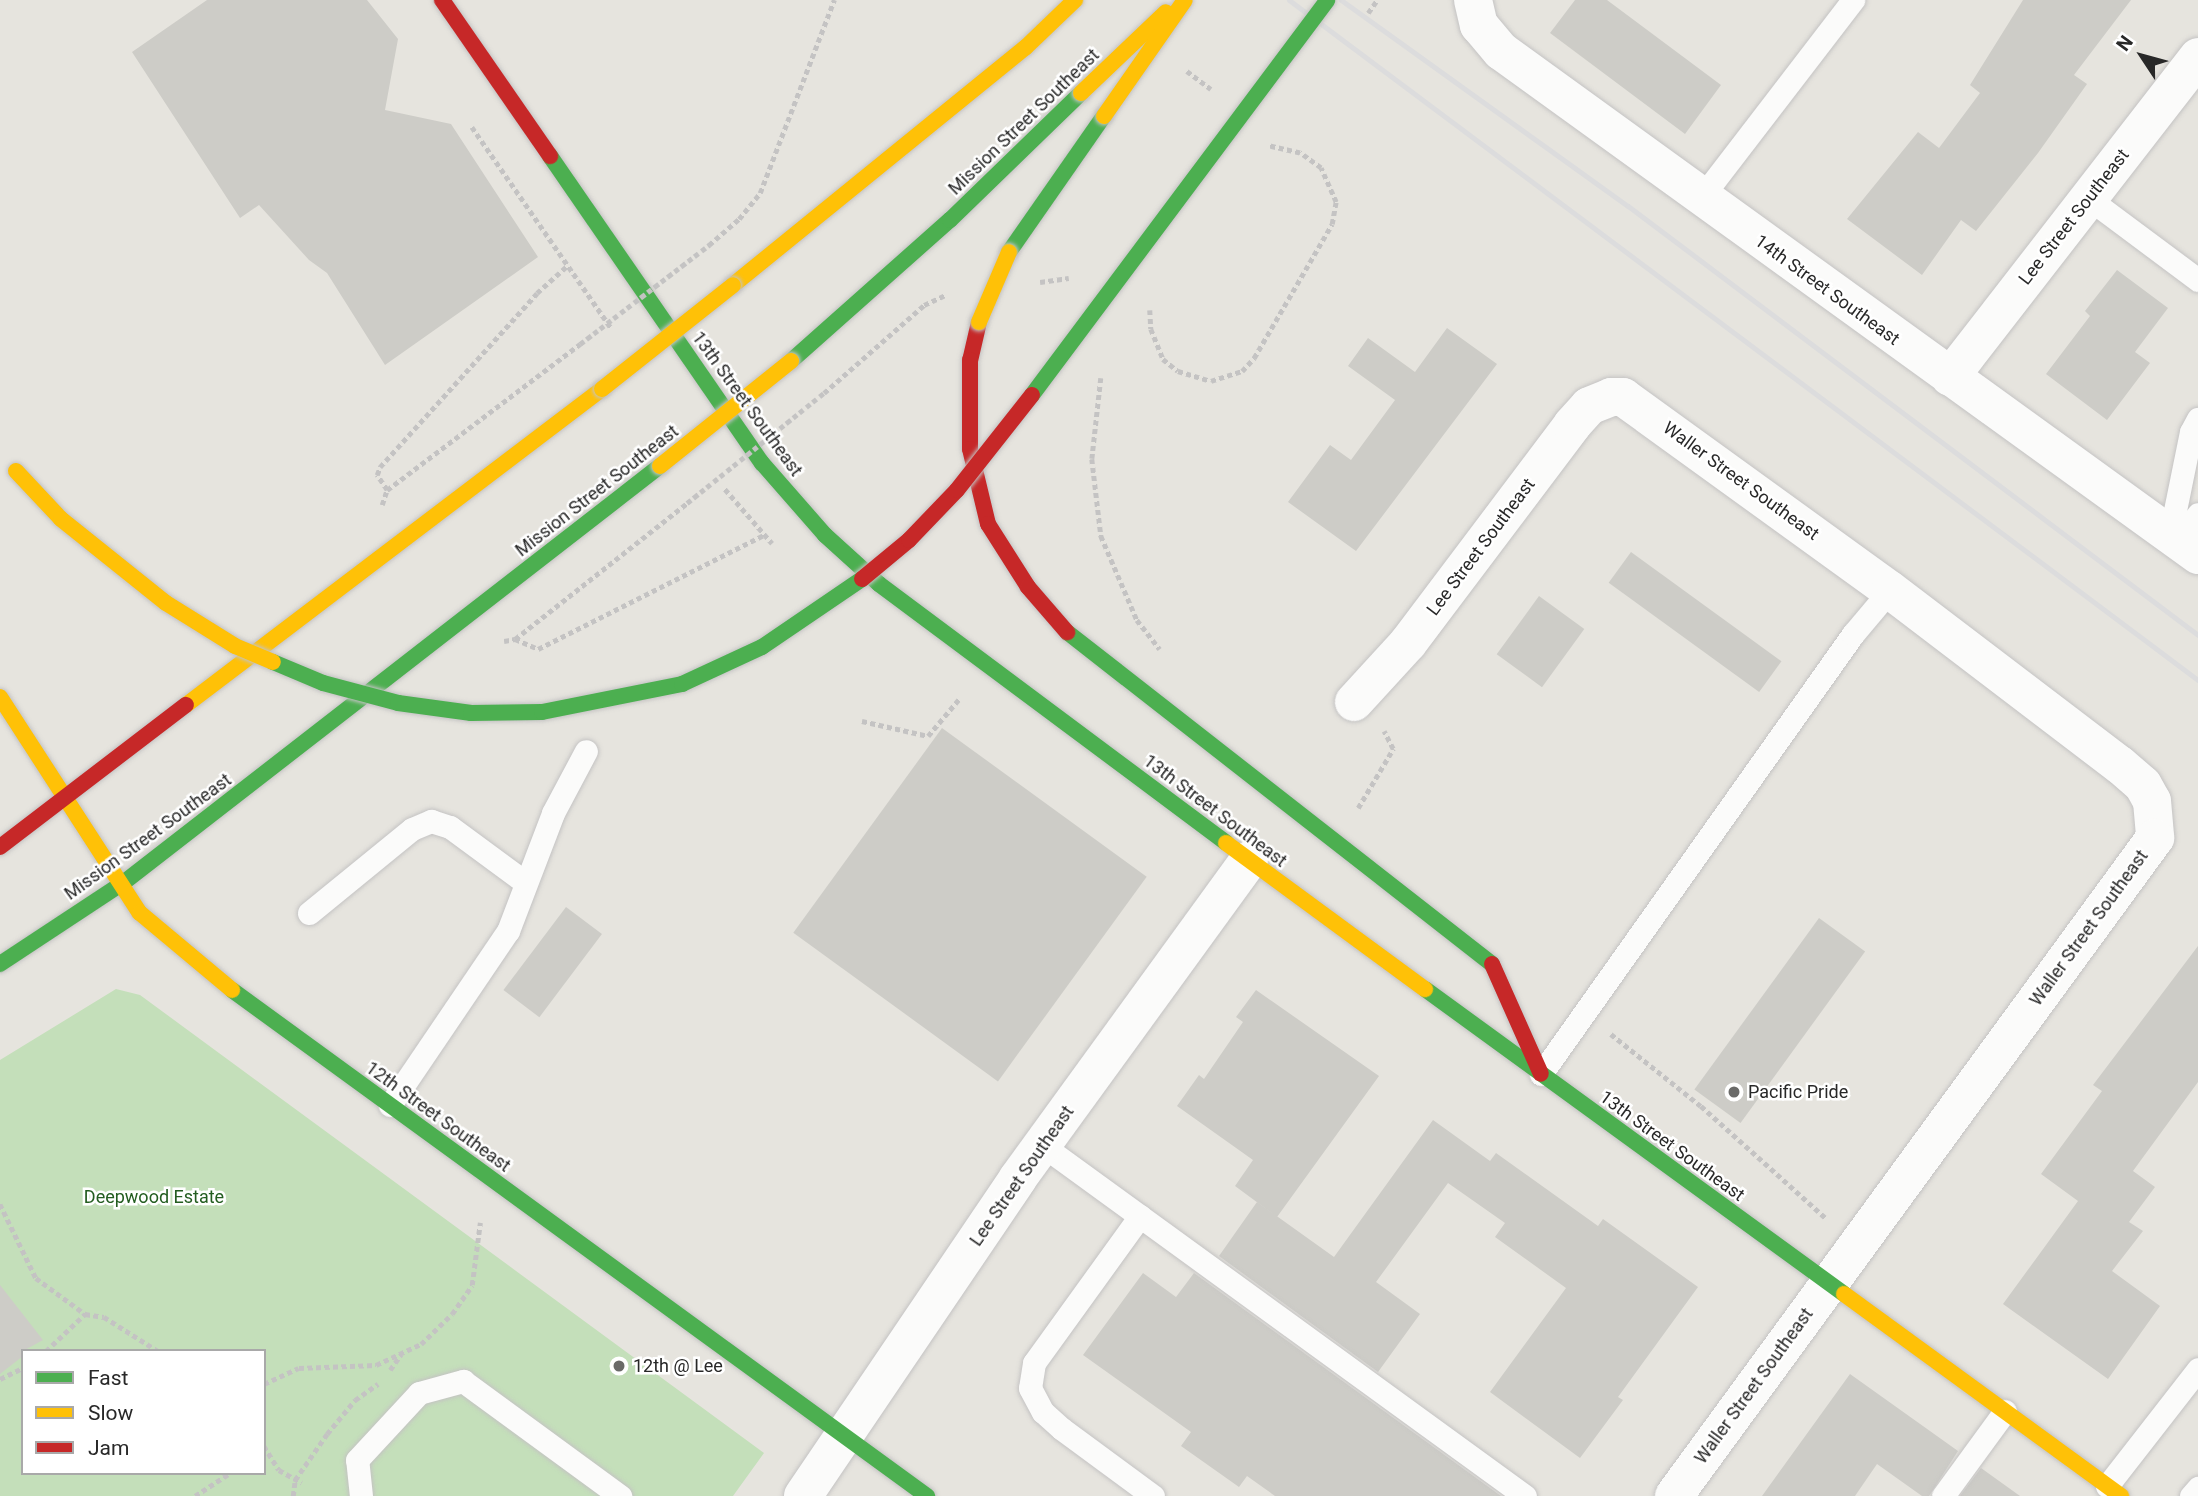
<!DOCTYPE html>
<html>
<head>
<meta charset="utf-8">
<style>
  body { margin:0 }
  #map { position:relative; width:2198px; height:1496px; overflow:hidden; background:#e6e4de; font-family:Roboto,sans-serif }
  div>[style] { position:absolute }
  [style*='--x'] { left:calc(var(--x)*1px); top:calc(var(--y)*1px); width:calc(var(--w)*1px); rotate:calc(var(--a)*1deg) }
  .green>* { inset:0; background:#c4dfba }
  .building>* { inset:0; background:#cdccc7; transform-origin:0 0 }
  .path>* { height:4.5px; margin-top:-2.25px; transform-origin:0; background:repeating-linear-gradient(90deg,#c4c3c3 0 5px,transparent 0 8.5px) }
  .roads { filter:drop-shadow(0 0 2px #c4c3c3) drop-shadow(0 0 2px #c4c3c3) }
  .lane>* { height:23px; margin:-11.5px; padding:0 11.5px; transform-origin:11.5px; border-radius:11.5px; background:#fbfbfa }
  .street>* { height:38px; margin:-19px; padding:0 19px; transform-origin:19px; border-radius:19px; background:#fbfbfa }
  .fast>* { height:16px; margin:-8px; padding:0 8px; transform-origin:8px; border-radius:8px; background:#4caf50 }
  .slow>* { height:16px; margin:-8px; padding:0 8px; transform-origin:8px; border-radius:8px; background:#ffc107 }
  .jam>* { height:16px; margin:-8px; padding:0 8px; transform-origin:8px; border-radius:8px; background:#c62828 }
  .rail>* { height:5px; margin:-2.5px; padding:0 2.5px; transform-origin:2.5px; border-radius:2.5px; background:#dcdcdd }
  .path-bridge>* { height:4.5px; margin-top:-2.25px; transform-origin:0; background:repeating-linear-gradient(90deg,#c4c3c3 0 5px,transparent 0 8.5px) }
  .bridges { filter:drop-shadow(0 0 2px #c4c3c3) drop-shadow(0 0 2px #c4c3c3) }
  .fast-bridge>* { height:16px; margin:-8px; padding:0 8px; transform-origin:8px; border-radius:8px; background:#4caf50 }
  .slow-bridge>* { height:16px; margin:-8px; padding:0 8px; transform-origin:8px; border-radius:8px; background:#ffc107 }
  .jam-bridge>* { height:16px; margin:-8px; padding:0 8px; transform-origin:8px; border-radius:8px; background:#c62828 }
  .dots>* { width:19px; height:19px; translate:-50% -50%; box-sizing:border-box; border:4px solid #fff; border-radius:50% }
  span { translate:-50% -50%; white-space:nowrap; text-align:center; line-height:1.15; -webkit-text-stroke:5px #fff; paint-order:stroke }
  .street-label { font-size:18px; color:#282828 }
  .poi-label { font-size:18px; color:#282828 }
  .left { translate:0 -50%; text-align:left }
  .park-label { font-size:18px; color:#235d20 }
  .legend { position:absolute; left:21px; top:1349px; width:245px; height:126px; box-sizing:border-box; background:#fff; border:2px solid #a9a9a9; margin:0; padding:9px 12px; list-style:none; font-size:21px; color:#282828 }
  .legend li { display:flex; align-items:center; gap:14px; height:35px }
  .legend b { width:35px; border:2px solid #a9a9a9 }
  .north { position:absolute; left:2107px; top:21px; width:70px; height:70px; -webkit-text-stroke:5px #fff; paint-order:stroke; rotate:306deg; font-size:19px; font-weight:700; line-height:28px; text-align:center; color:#282828 }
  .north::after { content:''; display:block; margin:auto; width:24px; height:32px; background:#282828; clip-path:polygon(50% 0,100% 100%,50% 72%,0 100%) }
</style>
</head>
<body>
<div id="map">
  <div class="green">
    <div style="clip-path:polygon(evenodd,116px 989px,140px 995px,764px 1453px,733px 1496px,0 1496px,0 1060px,116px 989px,23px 1351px,264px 1351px,264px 1473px,23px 1473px,23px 1351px)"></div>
  </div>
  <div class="building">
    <div style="clip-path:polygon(207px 0,367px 0,398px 39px,385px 110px,451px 124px,538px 257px,385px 365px,327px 273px,309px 260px,259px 205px,240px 218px,132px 52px)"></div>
    <div style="clip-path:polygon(1575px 0,1607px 0,1721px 85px,1685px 134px,1550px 33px)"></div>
    <div style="clip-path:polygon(2023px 0,2131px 0,2074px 75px,2087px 84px,2038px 153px,1976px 231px,1961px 220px,1922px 275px,1847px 219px,1918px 132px,1939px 148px,1980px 93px,1970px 85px)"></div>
    <div style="clip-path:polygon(2117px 270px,2168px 308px,2135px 352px,2150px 363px,2107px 420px,2046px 374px,2090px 316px,2085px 311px)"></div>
    <div style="clip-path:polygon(1447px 328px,1497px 364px,1356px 551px,1288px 502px,1330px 445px,1351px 460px,1395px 400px,1348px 366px,1368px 338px,1415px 372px)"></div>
    <div style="left:1631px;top:552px;width:186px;height:38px;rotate:36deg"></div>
    <div style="left:1539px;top:596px;width:56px;height:72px;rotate:36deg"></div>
    <div style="left:942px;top:728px;width:253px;height:253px;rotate:36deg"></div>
    <div style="left:566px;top:907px;width:45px;height:104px;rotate:37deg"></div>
    <div style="left:1819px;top:918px;width:57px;height:212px;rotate:36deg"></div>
    <div style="clip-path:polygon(2198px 946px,2198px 1082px,2133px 1171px,2155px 1187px,2129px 1222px,2143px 1231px,2112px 1271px,2160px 1306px,2108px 1379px,2003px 1304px,2078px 1201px,2041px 1174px,2102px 1091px,2093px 1085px)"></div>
    <div style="clip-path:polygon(1256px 990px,1379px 1076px,1277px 1217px,1235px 1186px,1253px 1160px,1177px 1106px,1199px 1075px,1204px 1079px,1243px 1022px,1236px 1017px)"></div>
    <div style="clip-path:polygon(1433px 1120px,1490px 1161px,1496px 1153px,1598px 1226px,1603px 1219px,1698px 1287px,1618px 1397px,1623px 1400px,1580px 1458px,1490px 1392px,1566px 1288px,1495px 1237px,1505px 1223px,1448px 1183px,1376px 1282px,1420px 1314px,1378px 1372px,1219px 1256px,1257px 1202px,1334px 1257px)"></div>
    <div style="clip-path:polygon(1143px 1273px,1176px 1297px,1194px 1273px,1501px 1496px,1275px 1496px,1247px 1476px,1239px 1487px,1181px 1446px,1191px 1432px,1083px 1355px)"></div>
    <div style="clip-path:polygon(0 1285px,43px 1340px,23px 1351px,23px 1356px,0 1374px)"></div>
    <div style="clip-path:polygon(1850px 1374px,1958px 1451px,1929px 1496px,1922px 1496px,1877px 1464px,1855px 1496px,1762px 1496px)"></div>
    <div style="clip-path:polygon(1981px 1468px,2020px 1496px,1960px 1496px)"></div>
  </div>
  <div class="path">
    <div style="--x:1187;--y:71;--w:30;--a:37"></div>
    <div style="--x:472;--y:127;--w:244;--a:55.3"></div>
    <div style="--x:709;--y:245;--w:40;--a:-41"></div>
    <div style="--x:739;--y:219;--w:33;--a:-51"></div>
    <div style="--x:760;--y:193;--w:207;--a:-69"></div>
    <div style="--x:1040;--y:282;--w:29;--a:-8"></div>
    <div style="--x:1163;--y:359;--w:19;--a:39"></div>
    <div style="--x:1178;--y:371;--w:34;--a:17"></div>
    <div style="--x:1211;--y:381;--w:33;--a:-18"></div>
    <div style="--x:1242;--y:371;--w:18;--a:-47"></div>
    <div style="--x:1254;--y:358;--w:155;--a:-59.8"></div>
    <div style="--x:1332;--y:224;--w:22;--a:-80"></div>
    <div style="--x:1336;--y:202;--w:37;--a:-114"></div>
    <div style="--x:1321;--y:168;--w:26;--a:-144"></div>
    <div style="--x:1300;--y:153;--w:31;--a:-167"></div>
    <div style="--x:1101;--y:378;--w:81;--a:96.3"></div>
    <div style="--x:1092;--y:459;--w:78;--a:83.3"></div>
    <div style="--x:1101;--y:536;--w:91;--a:66.8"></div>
    <div style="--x:1137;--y:620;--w:37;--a:52"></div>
    <div style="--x:824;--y:393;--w:133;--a:-41.3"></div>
    <div style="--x:924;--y:305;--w:23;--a:-25"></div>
    <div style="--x:725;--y:489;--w:72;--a:49"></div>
    <div style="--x:387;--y:490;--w:18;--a:-124"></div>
    <div style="--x:377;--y:475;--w:9;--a:-69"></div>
    <div style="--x:380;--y:467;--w:234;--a:-47.9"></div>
    <div style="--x:537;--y:293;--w:40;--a:-42"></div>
    <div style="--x:382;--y:505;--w:16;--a:-72"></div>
    <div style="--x:387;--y:490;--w:242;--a:-37.1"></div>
    <div style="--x:515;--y:639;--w:25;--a:23"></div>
    <div style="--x:538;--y:649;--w:253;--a:-26.8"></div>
    <div style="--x:504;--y:641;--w:11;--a:-10"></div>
    <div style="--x:515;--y:639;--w:219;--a:-38.3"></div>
    <div style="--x:862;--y:721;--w:68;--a:12.8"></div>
    <div style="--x:928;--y:736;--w:48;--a:-50"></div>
    <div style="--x:1358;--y:808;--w:69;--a:-59.3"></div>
    <div style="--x:1393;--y:749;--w:20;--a:-117"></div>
    <div style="--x:1611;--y:1034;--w:115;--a:38.7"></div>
    <div style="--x:1701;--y:1106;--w:169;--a:41.9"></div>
    <div style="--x:0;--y:1204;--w:82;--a:64.1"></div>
    <div style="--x:36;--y:1278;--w:61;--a:36.3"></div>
    <div style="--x:46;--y:1351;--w:54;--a:-43.5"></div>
    <div style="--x:85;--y:1314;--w:19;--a:9"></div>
    <div style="--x:104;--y:1317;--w:64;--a:32.2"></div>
    <div style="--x:390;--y:1370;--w:19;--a:-55"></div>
    <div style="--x:0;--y:1379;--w:25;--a:-26"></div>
    <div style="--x:264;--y:1384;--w:38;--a:-25"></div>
    <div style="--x:299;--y:1368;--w:77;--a:-2.2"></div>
    <div style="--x:376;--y:1365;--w:50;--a:-25"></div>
    <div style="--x:421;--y:1344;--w:43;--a:-44.1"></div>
    <div style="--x:452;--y:1314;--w:35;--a:-55"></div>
    <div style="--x:472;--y:1285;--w:63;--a:-82.6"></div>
    <div style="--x:264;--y:1446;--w:28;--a:58"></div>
    <div style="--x:279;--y:1470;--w:26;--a:29"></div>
    <div style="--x:195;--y:1496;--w:42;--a:-33.3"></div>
    <div style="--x:293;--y:1496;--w:16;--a:-83"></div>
    <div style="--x:295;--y:1480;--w:56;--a:-55.2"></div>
    <div style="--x:327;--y:1434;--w:44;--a:-50.5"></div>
    <div style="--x:355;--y:1400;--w:28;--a:-35"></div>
  </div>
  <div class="roads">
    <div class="lane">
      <div style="--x:1701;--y:198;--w:250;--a:-52.5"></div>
      <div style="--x:2088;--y:198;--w:137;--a:36.7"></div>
      <div style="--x:2170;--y:535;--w:105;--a:-78.5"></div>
      <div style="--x:2191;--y:432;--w:15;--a:-62"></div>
      <div style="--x:2177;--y:541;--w:34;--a:-52"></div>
      <div style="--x:309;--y:913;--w:133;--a:-39.2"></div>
      <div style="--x:412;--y:829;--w:21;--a:-23"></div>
      <div style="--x:431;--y:821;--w:20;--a:18"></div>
      <div style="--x:450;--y:827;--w:94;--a:36.4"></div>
      <div style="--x:1541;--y:1074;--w:539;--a:-54.66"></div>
      <div style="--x:1853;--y:634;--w:57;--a:-49.9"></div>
      <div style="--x:390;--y:1105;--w:210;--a:-55.9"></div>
      <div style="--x:508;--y:931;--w:126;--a:-69.1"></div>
      <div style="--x:553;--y:813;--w:70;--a:-62"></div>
      <div style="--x:1042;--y:1145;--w:597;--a:36.01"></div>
      <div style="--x:1140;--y:1216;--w:181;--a:125.8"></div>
      <div style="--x:1034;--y:1363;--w:25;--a:99"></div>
      <div style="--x:1030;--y:1388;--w:27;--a:62"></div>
      <div style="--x:1043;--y:1412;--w:25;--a:42"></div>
      <div style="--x:1062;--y:1429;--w:113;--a:36.4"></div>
      <div style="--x:2107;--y:1486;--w:148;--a:-52.1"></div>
      <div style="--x:361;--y:1496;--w:36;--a:-96"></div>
      <div style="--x:357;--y:1460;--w:91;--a:-47.2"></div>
      <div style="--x:419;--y:1393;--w:46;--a:-15.3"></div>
      <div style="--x:463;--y:1381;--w:195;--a:36.2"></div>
      <div style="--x:1943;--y:1496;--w:105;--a:-53.9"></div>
      <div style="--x:2191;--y:1496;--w:11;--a:-49"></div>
    </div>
    <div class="street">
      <div style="--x:1473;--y:0;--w:26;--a:77"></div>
      <div style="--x:1479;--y:25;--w:34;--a:50"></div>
      <div style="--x:1501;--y:51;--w:860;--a:35.87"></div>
      <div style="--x:1950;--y:377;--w:405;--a:-52.2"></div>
      <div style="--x:1354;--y:702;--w:80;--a:-47.5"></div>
      <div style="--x:1408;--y:643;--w:273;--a:-53"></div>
      <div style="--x:1572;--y:425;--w:25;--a:-48"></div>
      <div style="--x:1589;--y:406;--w:24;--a:-22"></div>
      <div style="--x:1611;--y:397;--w:12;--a:0"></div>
      <div style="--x:1623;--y:397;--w:329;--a:35.9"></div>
      <div style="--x:1890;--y:590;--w:289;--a:37.3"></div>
      <div style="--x:2120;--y:765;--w:30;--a:41"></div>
      <div style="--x:2143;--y:785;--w:18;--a:61"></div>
      <div style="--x:2152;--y:801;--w:37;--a:85"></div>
      <div style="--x:2155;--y:838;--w:815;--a:126.17"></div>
      <div style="--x:803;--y:1496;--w:384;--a:-55.9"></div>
      <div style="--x:1018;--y:1178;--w:393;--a:-54"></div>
    </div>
    <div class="fast">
      <div style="--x:550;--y:156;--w:373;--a:55.4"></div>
      <div style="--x:762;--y:463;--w:96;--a:48.8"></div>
      <div style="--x:825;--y:535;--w:73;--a:42.2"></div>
      <div style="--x:879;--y:584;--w:433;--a:36.7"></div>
      <div style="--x:1009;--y:252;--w:166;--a:-55.1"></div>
      <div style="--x:791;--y:361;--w:213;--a:-41.6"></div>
      <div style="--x:950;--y:220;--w:182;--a:-44.1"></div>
      <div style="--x:1067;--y:632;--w:539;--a:38"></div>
      <div style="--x:0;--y:964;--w:147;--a:-33.4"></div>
      <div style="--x:123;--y:883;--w:680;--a:-37.83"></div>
      <div style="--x:1425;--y:989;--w:518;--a:36.05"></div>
      <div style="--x:232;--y:990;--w:860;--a:36.06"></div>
    </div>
    <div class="slow">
      <div style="--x:733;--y:285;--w:377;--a:-39.1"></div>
      <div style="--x:1026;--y:47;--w:68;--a:-43.8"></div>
      <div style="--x:0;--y:697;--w:257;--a:57.1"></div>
      <div style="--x:140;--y:913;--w:120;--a:39.9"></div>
      <div style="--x:186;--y:705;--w:522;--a:-37.22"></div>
      <div style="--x:1226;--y:843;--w:247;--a:36.3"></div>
      <div style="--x:1844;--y:1294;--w:343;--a:36.1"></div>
    </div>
    <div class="jam">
      <div style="--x:442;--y:0;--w:190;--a:55.3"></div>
      <div style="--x:979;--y:322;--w:39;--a:103"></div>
      <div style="--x:970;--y:360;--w:89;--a:90"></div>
      <div style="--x:970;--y:449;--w:77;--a:76.5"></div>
      <div style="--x:988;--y:524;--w:75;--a:57.6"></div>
      <div style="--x:1028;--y:587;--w:60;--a:49.1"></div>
      <div style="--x:0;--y:847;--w:234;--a:-37.4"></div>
      <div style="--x:1492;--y:964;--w:120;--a:66"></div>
    </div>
  </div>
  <div class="rail">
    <div style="--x:1289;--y:0;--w:1135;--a:36.8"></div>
    <div style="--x:1341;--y:0;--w:353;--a:35.7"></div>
    <div style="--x:1628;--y:206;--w:713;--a:36.97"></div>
  </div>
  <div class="path-bridge">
    <div style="--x:1368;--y:13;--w:16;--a:-55"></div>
    <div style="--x:1150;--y:310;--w:19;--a:87"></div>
    <div style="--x:1151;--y:329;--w:32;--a:68"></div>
    <div style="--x:580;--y:344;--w:163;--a:-37.5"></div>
    <div style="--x:687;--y:503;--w:176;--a:-38.8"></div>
  </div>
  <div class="bridges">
    <div class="fast-bridge">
      <div style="--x:1032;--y:395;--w:493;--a:-53.2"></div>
      <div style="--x:273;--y:662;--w:54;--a:22.8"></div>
      <div style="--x:323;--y:683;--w:78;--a:14.9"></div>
      <div style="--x:398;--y:703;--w:74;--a:7.8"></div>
      <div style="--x:471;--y:713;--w:71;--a:-0.8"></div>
      <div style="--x:542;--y:712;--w:143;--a:-11.3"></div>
      <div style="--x:682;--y:684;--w:88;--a:-24.8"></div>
      <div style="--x:762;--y:647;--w:121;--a:-34.2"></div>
    </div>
    <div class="slow-bridge">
      <div style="--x:1081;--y:93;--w:117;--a:-43.6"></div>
      <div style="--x:1104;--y:116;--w:141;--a:-55.1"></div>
      <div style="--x:979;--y:322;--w:76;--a:-66.8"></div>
      <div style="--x:602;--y:389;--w:167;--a:-38.4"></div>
      <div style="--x:660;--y:466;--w:168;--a:-38.7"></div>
      <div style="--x:16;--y:471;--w:66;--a:46.8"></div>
      <div style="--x:61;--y:519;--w:134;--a:38.7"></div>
      <div style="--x:166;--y:603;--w:81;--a:31.9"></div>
      <div style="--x:235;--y:646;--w:41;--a:22.8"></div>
    </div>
    <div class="jam-bridge">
      <div style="--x:862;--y:579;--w:61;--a:-39.7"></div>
      <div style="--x:909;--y:540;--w:69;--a:-46.2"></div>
      <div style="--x:957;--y:490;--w:121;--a:-51.7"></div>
    </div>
  </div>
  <div class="dots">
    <div style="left:1734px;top:1092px;background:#6a6a68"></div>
    <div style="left:619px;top:1366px;background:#6a6a68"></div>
  </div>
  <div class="street-label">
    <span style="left:1024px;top:122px;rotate:-44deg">Mission Street Southeast</span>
    <span style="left:2074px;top:217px;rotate:-52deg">Lee Street Southeast</span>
    <span style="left:1827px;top:290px;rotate:36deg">14th Street Southeast</span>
    <span style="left:747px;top:404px;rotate:54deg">13th Street Southeast</span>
    <span style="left:1741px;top:481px;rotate:36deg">Waller Street Southeast</span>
    <span style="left:597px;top:491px;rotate:-38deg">Mission Street Southeast</span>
    <span style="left:1481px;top:547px;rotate:-53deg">Lee Street Southeast</span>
    <span style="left:1215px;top:811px;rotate:37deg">13th Street Southeast</span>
    <span style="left:148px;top:837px;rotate:-36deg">Mission Street Southeast</span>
    <span style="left:2089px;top:928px;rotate:-54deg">Waller Street Southeast</span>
    <span style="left:438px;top:1117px;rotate:36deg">12th Street Southeast</span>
    <span style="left:1672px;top:1146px;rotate:36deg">13th Street Southeast</span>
    <span style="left:1022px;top:1176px;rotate:-55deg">Lee Street Southeast</span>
    <span style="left:1754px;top:1386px;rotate:-54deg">Waller Street Southeast</span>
  </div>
  <div class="poi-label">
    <span class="left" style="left:1748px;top:1092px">Pacific Pride</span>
    <span class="left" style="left:633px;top:1366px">12th @ Lee</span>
  </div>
  <div class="park-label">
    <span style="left:154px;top:1197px">Deepwood Estate</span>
  </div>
  <ul class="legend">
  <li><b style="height:9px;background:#4caf50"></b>Fast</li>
  <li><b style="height:9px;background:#ffc107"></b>Slow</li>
  <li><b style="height:9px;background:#c62828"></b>Jam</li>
  </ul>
  <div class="north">N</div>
</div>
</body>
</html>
